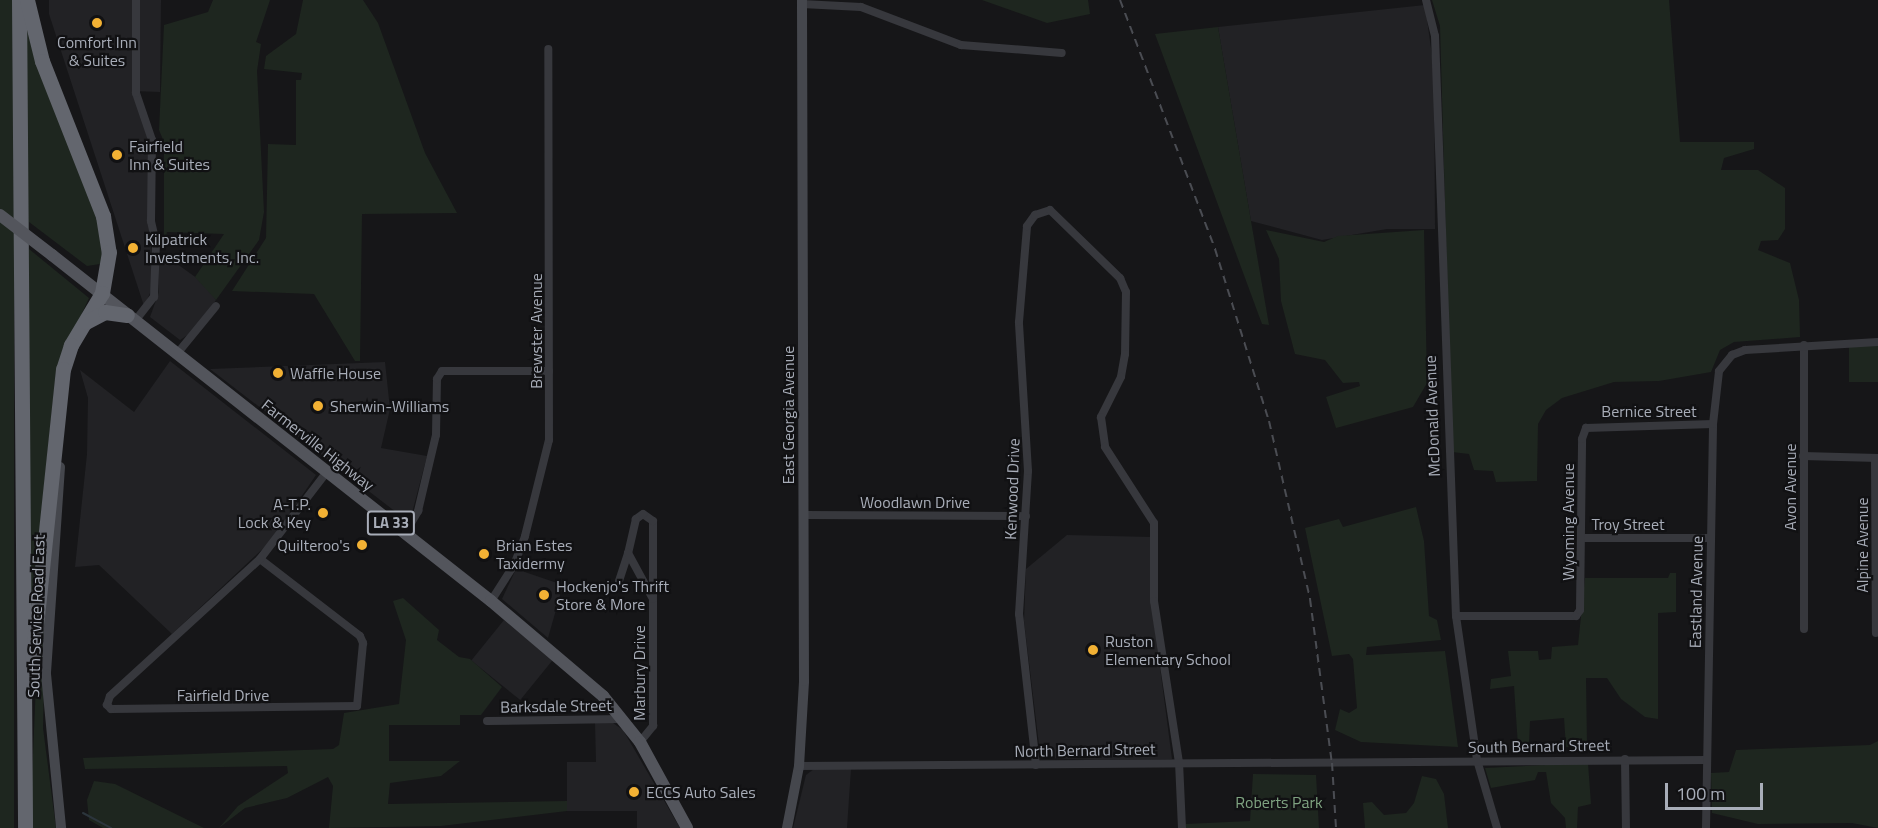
<!DOCTYPE html>
<html>
<head>
<meta charset="utf-8">
<style>
  body { margin:0 }
  #map { position:relative; width:1878px; height:828px; overflow:hidden; background:#161618; font-family:"Titillium Web",sans-serif }
  div>[style] { position:absolute }
  [style*='--x'] { left:calc(var(--x)*1px); top:calc(var(--y)*1px); width:calc(var(--w)*1px); rotate:calc(var(--a)*1deg) }
  .built>* { inset:0; background:#222225; transform-origin:0 0 }
  .green>* { inset:0; background:#1e261f; transform-origin:0 0 }
  .stream>* { height:2px; margin:-1px; padding:0 1px; transform-origin:1px; border-radius:1px; background:#2c353c }
  .minor>* { height:8px; margin:-4px; padding:0 4px; transform-origin:4px; border-radius:4px; background:#37383d }
  .secondary>* { height:10px; margin:-5px; padding:0 5px; transform-origin:5px; border-radius:5px; background:#45474d }
  .primary>* { height:12px; margin:-6px; padding:0 6px; transform-origin:6px; border-radius:6px; background:#53555c }
  .motorway>* { height:15px; margin:-7.5px; padding:0 7.5px; transform-origin:7.5px; border-radius:7.5px; background:#63666e }
  .rail>* { height:2px; margin-top:-1px; transform-origin:0; background:repeating-linear-gradient(90deg,#4a4c52 0 8px,transparent 0 14px) }
  .primary-bridge>* { height:12px; margin:-6px; padding:0 6px; transform-origin:6px; border-radius:6px; background:#53555c }
  .dots>* { width:16px; height:16px; translate:-50% -50%; box-sizing:border-box; border:3px solid #111113; border-radius:50% }
  span { translate:-50% -50%; white-space:nowrap; text-align:center; line-height:1.15; -webkit-text-stroke:4.5px #111113; paint-order:stroke }
  .shield-label span { padding:2px 4px; background:#111113; border:2px solid; border-radius:4px; -webkit-text-stroke-width:0 }
  .shield-label { font-size:15px; color:#a8adb8; font-weight:700 }
  .poi-label { font-size:16px; color:#a8adb8 }
  .left { translate:0 -50%; text-align:left }
  .right { translate:-100% -50%; text-align:right }
  .street-label { font-size:16px; color:#a8adb8 }
  .park-label { font-size:16px; color:#7fa381 }
  .scale { position:absolute; left:1665px; top:783px; width:98px; height:27px; box-sizing:border-box; border:3px solid #a8adb8; border-top:0; padding-left:8px; font-size:18px; line-height:21px; white-space:nowrap; color:#a8adb8; -webkit-text-stroke:4px #111113; paint-order:stroke }
</style>
</head>
<body>
<div id="map">
  <div class="built">
    <div style="clip-path:polygon(49px 0,161px 0,160px 92px,133px 91px,147px 131px,148px 151px,152px 289px,144px 306px,49px 14px)"></div>
    <div style="clip-path:polygon(1425px 5px,1434px 70px,1435px 229px,1387px 229px,1322px 240px,1251px 221px,1218px 27px)"></div>
    <div style="clip-path:polygon(159px 256px,166px 256px,205px 284px,216px 300px,194px 331px,180px 340px,150px 317px,159px 292px)"></div>
    <div style="clip-path:polygon(170px 361px,316px 475px,272px 540px,172px 634px,99px 565px,75px 567px,87px 454px,88px 398px,80px 370px,134px 412px)"></div>
    <div style="clip-path:polygon(385px 362px,390px 409px,381px 448px,427px 456px,412px 513px,405px 519px,210px 369px)"></div>
    <div style="clip-path:polygon(1067px 535px,1151px 537px,1151px 599px,1172px 759px,1096px 760px,1046px 758px,1040px 753px,1024px 621px,1026px 569px)"></div>
    <div style="clip-path:polygon(516px 569px,563px 585px,548px 638px,502px 599px)"></div>
    <div style="left:504px;top:620px;width:63px;height:52px;rotate:39deg"></div>
    <div style="clip-path:polygon(595px 723px,613px 723px,623px 730px,680px 828px,637px 828px,637px 811px,567px 811px,567px 762px,596px 762px)"></div>
    <div style="clip-path:polygon(814px 769px,851px 769px,847px 828px,793px 828px,806px 775px)"></div>
  </div>
  <div class="green">
    <div style="left:0;top:0;width:14px;height:828px"></div>
    <div style="clip-path:polygon(213px 0,270px 0,256px 42px,261px 44px,257px 71px,264px 212px,259px 240px,216px 300px,195px 277px,224px 234px,167px 232px,164px 246px,164px 142px,159px 130px,164px 25px,208px 12px)"></div>
    <div style="clip-path:polygon(303px 0,363px 0,378px 23px,425px 153px,457px 213px,362px 214px,360px 361px,355px 361px,314px 294px,232px 291px,266px 238px,268px 144px,296px 145px,296px 80px,301px 80px,302px 73px,264px 69px,266px 56px,296px 34px)"></div>
    <div style="clip-path:polygon(982px 0,1088px 0,1090px 14px,1047px 23px)"></div>
    <div style="clip-path:polygon(1432px 0,1669px 0,1680px 142px,1754px 142px,1754px 149px,1724px 158px,1721px 170px,1758px 170px,1785px 188px,1785px 229px,1778px 240px,1761px 241px,1758px 250px,1790px 263px,1799px 300px,1800px 337px,1734px 342px,1720px 350px,1711px 372px,1659px 381px,1614px 382px,1562px 398px,1546px 410px,1538px 424px,1537px 481px,1496px 482px,1493px 471px,1474px 470px,1469px 454px,1452px 452px,1440px 26px)"></div>
    <div style="clip-path:polygon(26px 20px,89px 184px,107px 251px,100px 264px,87px 266px,29px 222px,29px 249px,89px 298px,56px 370px,30px 624px)"></div>
    <div style="clip-path:polygon(1218px 27px,1251px 221px,1269px 325px,1262px 324px,1155px 34px)"></div>
    <div style="clip-path:polygon(1266px 230px,1324px 242px,1338px 236px,1424px 230px,1427px 383px,1413px 407px,1336px 428px,1326px 397px,1360px 386px,1359px 382px,1343px 383px,1325px 360px,1295px 354px,1281px 301px,1279px 259px)"></div>
    <div style="left:1878px;top:345px;width:37px;height:29px;rotate:90deg"></div>
    <div style="clip-path:polygon(1416px 507px,1424px 541px,1429px 616px,1437px 620px,1441px 640px,1367px 647px,1366px 655px,1445px 651px,1458px 747px,1361px 742px,1335px 730px,1340px 709px,1349px 713px,1357px 708px,1353px 659px,1349px 654px,1332px 656px,1305px 528px,1339px 519px,1343px 527px)"></div>
    <div style="clip-path:polygon(1670px 573px,1676px 573px,1676px 612px,1658px 613px,1658px 719px,1645px 717px,1621px 699px,1607px 678px,1586px 678px,1587px 746px,1566px 747px,1564px 718px,1530px 721px,1529px 745px,1518px 746px,1514px 686px,1490px 689px,1491px 679px,1511px 676px,1508px 651px,1538px 651px,1539px 660px,1551px 659px,1552px 647px,1578px 645px,1585px 578px,1668px 578px)"></div>
    <div style="clip-path:polygon(46px 585px,43px 728px,56px 828px,30px 828px,37px 658px)"></div>
    <div style="clip-path:polygon(403px 598px,439px 630px,437px 640px,459px 657px,470px 659px,502px 687px,481px 715px,460px 715px,460px 725px,389px 725px,389px 761px,460px 761px,441px 776px,390px 783px,388px 804px,567px 801px,567px 811px,441px 826px,329px 828px,333px 786px,328px 777px,287px 798px,245px 808px,219px 828px,238px 806px,288px 773px,287px 766px,85px 769px,83px 758px,333px 749px,339px 745px,344px 713px,399px 704px,406px 640px,393px 601px)"></div>
    <div style="clip-path:polygon(1878px 741px,1878px 828px,1852px 823px,1758px 824px,1712px 813px,1711px 773px,1729px 772px,1736px 750px,1870px 745px)"></div>
    <div style="clip-path:polygon(1588px 763px,1591px 804px,1578px 807px,1577px 828px,1566px 828px,1565px 818px,1551px 803px,1546px 772px,1538px 772px,1535px 780px,1491px 788px,1485px 768px)"></div>
    <div style="clip-path:polygon(1253px 774px,1316px 775px,1319px 828px,1186px 828px,1186px 824px,1250px 821px)"></div>
    <div style="clip-path:polygon(1422px 776px,1436px 779px,1444px 794px,1448px 828px,1365px 828px,1363px 803px,1372px 802px,1384px 815px,1406px 813px,1414px 803px)"></div>
    <div style="clip-path:polygon(94px 781px,115px 784px,204px 828px,103px 828px,89px 820px,87px 800px)"></div>
  </div>
  <div class="stream">
    <div style="--x:83;--y:813;--w:32;--a:28"></div>
  </div>
  <div class="minor">
    <div style="--x:1426;--y:0;--w:37;--a:76"></div>
    <div style="--x:1435;--y:36;--w:580;--a:87.93"></div>
    <div style="--x:1456;--y:616;--w:146;--a:81.7"></div>
    <div style="--x:1477;--y:760;--w:71;--a:73.6"></div>
    <div style="--x:802;--y:4;--w:59;--a:2.9"></div>
    <div style="--x:861;--y:7;--w:107;--a:20.8"></div>
    <div style="--x:961;--y:45;--w:101;--a:4.5"></div>
    <div style="--x:135;--y:321;--w:31;--a:-52"></div>
    <div style="--x:154;--y:297;--w:54;--a:-87.9"></div>
    <div style="--x:156;--y:243;--w:23;--a:-103"></div>
    <div style="--x:151;--y:221;--w:81;--a:-89.3"></div>
    <div style="--x:152;--y:140;--w:50;--a:-108.8"></div>
    <div style="--x:136;--y:93;--w:93;--a:-90"></div>
    <div style="--x:176;--y:355;--w:63;--a:-50.8"></div>
    <div style="--x:1803;--y:456;--w:75;--a:1.5"></div>
    <div style="--x:1875;--y:458;--w:175;--a:89.7"></div>
    <div style="--x:804;--y:515;--w:222;--a:0.3"></div>
    <div style="--x:405;--y:533;--w:26;--a:-59"></div>
    <div style="--x:418;--y:511;--w:78;--a:-76.7"></div>
    <div style="--x:436;--y:435;--w:56;--a:-89"></div>
    <div style="--x:437;--y:379;--w:9;--a:-58"></div>
    <div style="--x:442;--y:371;--w:107;--a:0"></div>
    <div style="--x:1581;--y:538;--w:129;--a:0"></div>
    <div style="--x:260;--y:559;--w:126;--a:37.6"></div>
    <div style="--x:360;--y:636;--w:8;--a:67"></div>
    <div style="--x:363;--y:643;--w:63;--a:95.4"></div>
    <div style="--x:357;--y:706;--w:246;--a:179.3"></div>
    <div style="--x:111;--y:709;--w:6;--a:-135"></div>
    <div style="--x:107;--y:705;--w:9;--a:-72"></div>
    <div style="--x:110;--y:696;--w:203;--a:-42.4"></div>
    <div style="--x:260;--y:559;--w:108;--a:-52.5"></div>
    <div style="--x:619;--y:581;--w:29;--a:-72"></div>
    <div style="--x:491;--y:601;--w:43;--a:-57.4"></div>
    <div style="--x:514;--y:565;--w:31;--a:-69"></div>
    <div style="--x:525;--y:536;--w:99;--a:-76"></div>
    <div style="--x:549;--y:440;--w:391;--a:-90.1"></div>
    <div style="--x:1456;--y:616;--w:120;--a:0"></div>
    <div style="--x:1576;--y:616;--w:7;--a:-56"></div>
    <div style="--x:1580;--y:610;--w:171;--a:-89.3"></div>
    <div style="--x:1582;--y:439;--w:12;--a:-70"></div>
    <div style="--x:1586;--y:428;--w:127;--a:-1.8"></div>
    <div style="--x:1804;--y:629;--w:284;--a:-90"></div>
    <div style="--x:487;--y:721;--w:135;--a:-0.8"></div>
    <div style="--x:640;--y:742;--w:21;--a:-51"></div>
    <div style="--x:653;--y:726;--w:205;--a:-90"></div>
    <div style="--x:653;--y:521;--w:12;--a:-145"></div>
    <div style="--x:643;--y:514;--w:9;--a:144"></div>
    <div style="--x:636;--y:519;--w:35;--a:103"></div>
    <div style="--x:628;--y:553;--w:52;--a:61.5"></div>
    <div style="--x:1625;--y:759;--w:69;--a:89.2"></div>
    <div style="--x:1036;--y:765;--w:152;--a:-96.4"></div>
    <div style="--x:1019;--y:614;--w:143;--a:-86.4"></div>
    <div style="--x:1028;--y:471;--w:149;--a:-93.5"></div>
    <div style="--x:1019;--y:322;--w:96;--a:-85.2"></div>
    <div style="--x:1027;--y:226;--w:14;--a:-54"></div>
    <div style="--x:1035;--y:215;--w:16;--a:-18"></div>
    <div style="--x:1050;--y:210;--w:98;--a:44.2"></div>
    <div style="--x:1120;--y:278;--w:15;--a:67"></div>
    <div style="--x:1126;--y:292;--w:62;--a:90.9"></div>
    <div style="--x:1125;--y:354;--w:23;--a:100"></div>
    <div style="--x:1121;--y:377;--w:45;--a:116.6"></div>
    <div style="--x:1101;--y:417;--w:30;--a:82"></div>
    <div style="--x:1105;--y:447;--w:90;--a:57.2"></div>
    <div style="--x:1154;--y:523;--w:78;--a:90"></div>
    <div style="--x:1154;--y:601;--w:163;--a:81.2"></div>
    <div style="--x:1179;--y:762;--w:66;--a:87.4"></div>
    <div style="--x:799;--y:766;--w:908;--a:-0.38"></div>
    <div style="--x:1706;--y:828;--w:404;--a:-89"></div>
    <div style="--x:1713;--y:424;--w:53;--a:-83.5"></div>
    <div style="--x:1719;--y:371;--w:21;--a:-51"></div>
    <div style="--x:1732;--y:355;--w:14;--a:-21"></div>
    <div style="--x:1745;--y:350;--w:133;--a:-3.4"></div>
  </div>
  <div class="secondary">
    <div style="--x:60;--y:467;--w:207;--a:93.9"></div>
    <div style="--x:46;--y:674;--w:155;--a:84.4"></div>
    <div style="--x:787;--y:828;--w:63;--a:-79"></div>
    <div style="--x:799;--y:766;--w:85;--a:-86.6"></div>
    <div style="--x:804;--y:681;--w:681;--a:-90.17"></div>
  </div>
  <div class="primary">
    <div style="--x:52;--y:255;--w:559;--a:38.24"></div>
    <div style="--x:491;--y:601;--w:147;--a:40.3"></div>
    <div style="--x:603;--y:696;--w:59;--a:51.2"></div>
    <div style="--x:640;--y:742;--w:98;--a:61.3"></div>
  </div>
  <div class="motorway">
    <div style="--x:19;--y:0;--w:828;--a:89.58"></div>
    <div style="--x:27;--y:0;--w:63;--a:76.2"></div>
    <div style="--x:42;--y:61;--w:167;--a:68.5"></div>
    <div style="--x:103;--y:216;--w:36;--a:81"></div>
    <div style="--x:109;--y:252;--w:42;--a:99.7"></div>
    <div style="--x:102;--y:293;--w:61;--a:120.8"></div>
    <div style="--x:71;--y:345;--w:25;--a:108"></div>
    <div style="--x:63;--y:369;--w:298;--a:96"></div>
    <div style="--x:86;--y:322;--w:21;--a:-28"></div>
    <div style="--x:105;--y:312;--w:22;--a:8"></div>
  </div>
  <div class="rail">
    <div style="--x:1120;--y:0;--w:267;--a:69.1"></div>
    <div style="--x:1215;--y:249;--w:180;--a:72.6"></div>
    <div style="--x:1269;--y:421;--w:183;--a:77"></div>
    <div style="--x:1310;--y:599;--w:165;--a:82.4"></div>
    <div style="--x:1332;--y:763;--w:65;--a:86.5"></div>
  </div>
  <div class="primary-bridge">
    <div style="--x:0;--y:215;--w:66;--a:37.6"></div>
  </div>
  <div class="dots">
    <div style="left:97px;top:23px;background:#f2b134"></div>
    <div style="left:117px;top:155px;background:#f2b134"></div>
    <div style="left:133px;top:248px;background:#f2b134"></div>
    <div style="left:278px;top:373px;background:#f2b134"></div>
    <div style="left:318px;top:406px;background:#f2b134"></div>
    <div style="left:323px;top:513px;background:#f2b134"></div>
    <div style="left:362px;top:545px;background:#f2b134"></div>
    <div style="left:484px;top:554px;background:#f2b134"></div>
    <div style="left:544px;top:595px;background:#f2b134"></div>
    <div style="left:1093px;top:650px;background:#f2b134"></div>
    <div style="left:634px;top:792px;background:#f2b134"></div>
  </div>
  <div class="shield-label">
    <span style="left:391px;top:523px">LA 33</span>
  </div>
  <div class="poi-label">
    <span style="left:97px;top:51px">Comfort Inn<br>&amp; Suites</span>
    <span class="left" style="left:129px;top:155px">Fairfield<br>Inn &amp; Suites</span>
    <span class="left" style="left:145px;top:248px">Kilpatrick<br>Investments, Inc.</span>
    <span class="left" style="left:290px;top:373px">Waffle House</span>
    <span class="left" style="left:330px;top:406px">Sherwin-Williams</span>
    <span class="right" style="left:311px;top:513px">A-T.P.<br>Lock &amp; Key</span>
    <span class="right" style="left:350px;top:545px">Quilteroo's</span>
    <span class="left" style="left:496px;top:554px">Brian Estes<br>Taxidermy</span>
    <span class="left" style="left:556px;top:595px">Hockenjo's Thrift<br>Store &amp; More</span>
    <span class="left" style="left:1105px;top:650px">Ruston<br>Elementary School</span>
    <span class="left" style="left:646px;top:792px">ECCS Auto Sales</span>
  </div>
  <div class="street-label">
    <span style="left:536px;top:331px;rotate:-90deg">Brewster Avenue</span>
    <span style="left:1649px;top:411px">Bernice Street</span>
    <span style="left:788px;top:415px;rotate:-90deg">East Georgia Avenue</span>
    <span style="left:1432px;top:416px;rotate:-92deg">McDonald Avenue</span>
    <span style="left:318px;top:445px;rotate:38deg">Farmerville Highway</span>
    <span style="left:1790px;top:487px;rotate:-90deg">Avon Avenue</span>
    <span style="left:1012px;top:489px;rotate:-88deg">Kenwood Drive</span>
    <span style="left:915px;top:502px">Woodlawn Drive</span>
    <span style="left:1568px;top:522px;rotate:-90deg">Wyoming Avenue</span>
    <span style="left:1628px;top:524px">Troy Street</span>
    <span style="left:1862px;top:545px;rotate:-90deg">Alpine Avenue</span>
    <span style="left:1696px;top:592px;rotate:-89deg">Eastland Avenue</span>
    <span style="left:36px;top:616px;rotate:-88deg">South Service Road East</span>
    <span style="left:639px;top:673px;rotate:-90deg">Marbury Drive</span>
    <span style="left:223px;top:695px">Fairfield Drive</span>
    <span style="left:556px;top:706px;rotate:-1deg">Barksdale Street</span>
    <span style="left:1539px;top:746px;rotate:-1deg">South Bernard Street</span>
    <span style="left:1085px;top:750px;rotate:-1deg">North Bernard Street</span>
  </div>
  <div class="park-label">
    <span style="left:1279px;top:802px">Roberts Park</span>
  </div>
  <div class="scale">100 m</div>
</div>
</body>
</html>
